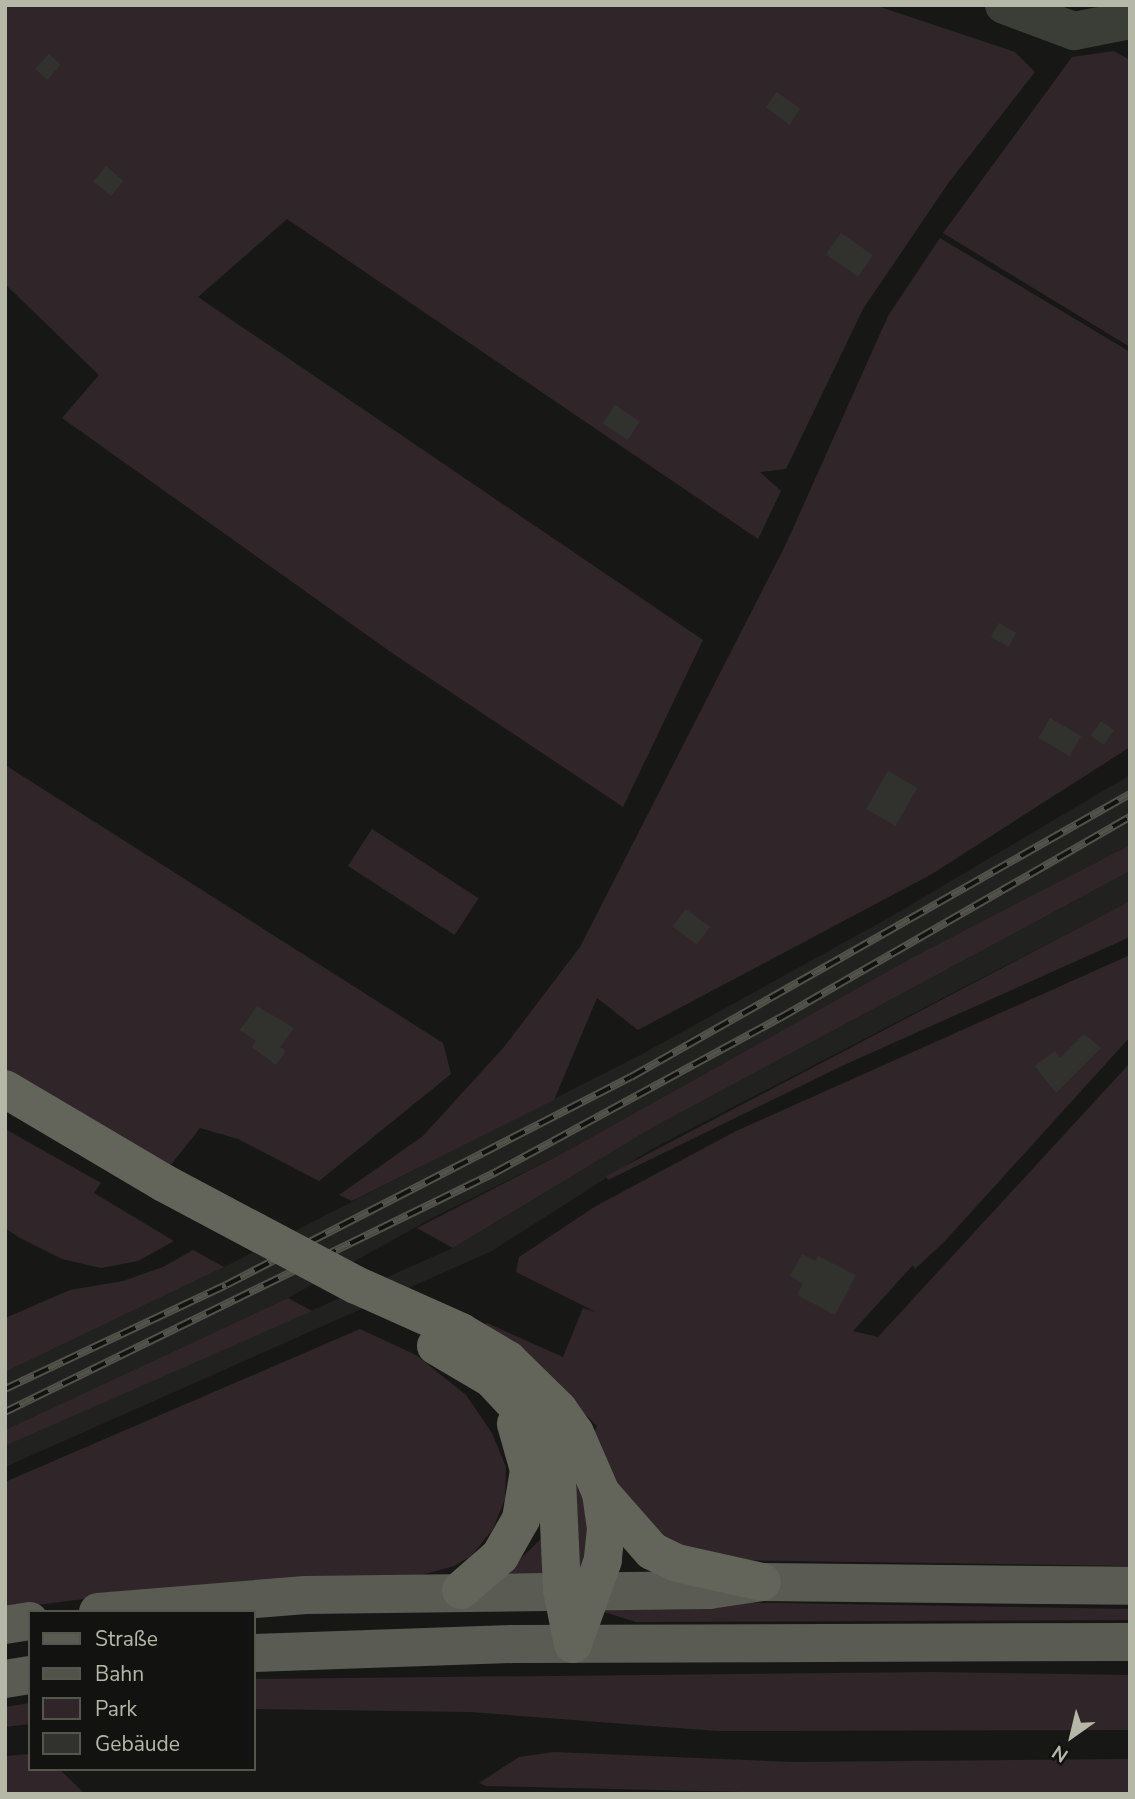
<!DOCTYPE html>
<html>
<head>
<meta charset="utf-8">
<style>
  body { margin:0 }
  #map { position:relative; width:1135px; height:1799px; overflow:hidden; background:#171816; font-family:"Nunito Sans",sans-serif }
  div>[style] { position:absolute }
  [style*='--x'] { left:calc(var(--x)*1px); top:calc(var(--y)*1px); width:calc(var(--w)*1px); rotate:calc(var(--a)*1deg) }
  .built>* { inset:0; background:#21221f }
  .green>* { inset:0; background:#30262a; transform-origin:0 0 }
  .building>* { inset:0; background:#31322e; transform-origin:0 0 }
  .minor>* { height:38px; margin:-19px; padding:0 19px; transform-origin:19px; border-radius:19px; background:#3b3d37 }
  .primary>* { height:38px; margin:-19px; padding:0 19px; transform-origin:19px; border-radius:19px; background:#5a5c53 }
  .trunk>* { height:38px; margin:-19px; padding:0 19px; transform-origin:19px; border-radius:19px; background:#63655a }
  .rail>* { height:8px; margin-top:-4px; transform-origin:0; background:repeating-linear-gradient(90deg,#121311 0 16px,#51524a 0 32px); box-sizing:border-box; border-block:2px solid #51524a }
  .trunk-bridge>* { height:38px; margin:-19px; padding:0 19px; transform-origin:19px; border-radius:19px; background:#63655a }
  span { translate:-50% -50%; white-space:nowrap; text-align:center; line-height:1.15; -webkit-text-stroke:5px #121311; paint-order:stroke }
  .frame { position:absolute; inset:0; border:7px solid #b6b8a7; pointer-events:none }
  .legend { position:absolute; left:28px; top:1610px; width:228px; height:161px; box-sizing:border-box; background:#121311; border:2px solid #54554d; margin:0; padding:9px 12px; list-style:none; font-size:21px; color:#b6b8a7 }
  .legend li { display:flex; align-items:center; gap:14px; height:35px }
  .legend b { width:35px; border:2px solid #54554d }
  .north { position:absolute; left:1037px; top:1701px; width:70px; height:70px; -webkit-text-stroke:5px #121311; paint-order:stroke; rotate:214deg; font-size:19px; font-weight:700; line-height:28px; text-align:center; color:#b6b8a7 }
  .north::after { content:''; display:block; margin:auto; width:24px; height:32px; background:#b6b8a7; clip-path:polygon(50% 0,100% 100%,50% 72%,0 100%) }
</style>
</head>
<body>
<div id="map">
  <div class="built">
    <div style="clip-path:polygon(1130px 775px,1130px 845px,917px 955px,565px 1152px,436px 1216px,288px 1298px,5px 1430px,5px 1372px,224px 1267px,644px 1053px,892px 916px)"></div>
    <div style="clip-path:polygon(1130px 871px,1130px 901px,650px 1150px,492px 1251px,5px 1467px,5px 1446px,453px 1248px,650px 1129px)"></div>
  </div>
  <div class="green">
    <div style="clip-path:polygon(5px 5px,874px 5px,1015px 52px,1035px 72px,949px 182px,863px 309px,786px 469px,760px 472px,781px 491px,758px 539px,287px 219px,198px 297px,703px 640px,623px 807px,395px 655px,62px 418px,99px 375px,5px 284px)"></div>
    <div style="clip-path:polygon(1114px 51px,1130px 60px,1130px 347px,943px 233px,1072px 57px)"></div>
    <div style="clip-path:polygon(940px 238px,1130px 352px,1130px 747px,932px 874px,638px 1030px,597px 998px,554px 1100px,352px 1201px,339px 1195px,423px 1136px,504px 1047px,580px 947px,786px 544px,888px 316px)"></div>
    <div style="clip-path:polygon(5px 765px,443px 1043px,451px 1074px,319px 1181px,238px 1139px,200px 1128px,166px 1171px,5px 1073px)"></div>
    <div style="left:372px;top:829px;width:127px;height:44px;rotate:33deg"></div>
    <div style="clip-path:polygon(1130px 845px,1130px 871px,650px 1129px,453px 1248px,417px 1228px,565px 1152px,917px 955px)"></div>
    <div style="clip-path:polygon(1130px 901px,1130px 937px,844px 1065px,608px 1180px,606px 1176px)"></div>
    <div style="clip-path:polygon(1130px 955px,1130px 1037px,944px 1242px,915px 1269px,913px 1265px,853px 1331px,878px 1337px,1130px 1063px,1130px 1566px,728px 1560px,680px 1551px,635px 1520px,591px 1438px,597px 1426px,567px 1396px,477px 1328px,487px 1323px,563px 1357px,583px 1308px,596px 1312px,516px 1272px,519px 1257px,596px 1206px,736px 1131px)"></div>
    <div style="clip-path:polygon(5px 1129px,101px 1183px,94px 1193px,174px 1241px,138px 1261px,101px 1268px,62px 1259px,20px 1238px,5px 1228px)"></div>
    <div style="clip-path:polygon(193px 1250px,224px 1267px,5px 1372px,5px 1318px,70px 1290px,123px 1281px,163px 1267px)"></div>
    <div style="clip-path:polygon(288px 1298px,312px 1311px,5px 1446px,5px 1430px)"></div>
    <div style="clip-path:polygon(360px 1329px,416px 1355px,466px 1395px,492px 1433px,506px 1467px,505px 1499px,493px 1529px,471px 1556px,454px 1566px,407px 1579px,171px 1588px,5px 1609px,5px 1482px)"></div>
    <div style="clip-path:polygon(573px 1466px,580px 1476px,589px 1543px,579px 1572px)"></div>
    <div style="clip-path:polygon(546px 1534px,545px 1574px,506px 1573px)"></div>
    <div style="clip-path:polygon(660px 1601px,1130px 1609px,1130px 1620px,636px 1622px,604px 1612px,602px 1603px)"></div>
    <div style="clip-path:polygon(933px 1672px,1130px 1675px,1130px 1730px,717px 1731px,470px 1712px,254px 1709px,254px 1679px)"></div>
    <div style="clip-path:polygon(30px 1703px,30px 1724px,5px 1727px,5px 1707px)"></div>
    <div style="clip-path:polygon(554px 1752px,795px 1762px,1130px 1759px,1130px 1794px,833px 1794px,486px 1786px,479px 1783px,519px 1757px)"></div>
    <div style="clip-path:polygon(30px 1754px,30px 1769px,59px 1769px,85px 1794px,5px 1794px,5px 1756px)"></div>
  </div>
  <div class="building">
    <div style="left:49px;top:54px;width:16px;height:20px;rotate:43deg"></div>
    <div style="left:777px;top:92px;width:29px;height:19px;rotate:36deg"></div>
    <div style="left:106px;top:166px;width:23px;height:20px;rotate:40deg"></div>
    <div style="left:841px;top:233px;width:39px;height:26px;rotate:35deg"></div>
    <div style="left:615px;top:405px;width:30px;height:22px;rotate:34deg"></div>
    <div style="left:999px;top:623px;width:20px;height:16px;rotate:30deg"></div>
    <div style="left:1050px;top:718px;width:36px;height:23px;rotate:30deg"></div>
    <div style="left:1101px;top:721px;width:16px;height:18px;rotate:35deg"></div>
    <div style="left:888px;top:771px;width:34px;height:44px;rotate:30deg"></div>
    <div style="left:686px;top:909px;width:30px;height:22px;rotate:37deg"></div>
    <div style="clip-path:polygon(257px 1006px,294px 1028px,280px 1047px,286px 1051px,276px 1065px,252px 1047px,256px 1041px,240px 1030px)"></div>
    <div style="clip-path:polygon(1084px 1034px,1101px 1048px,1056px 1093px,1035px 1066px,1055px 1051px,1060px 1058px)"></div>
    <div style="clip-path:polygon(802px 1254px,815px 1261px,818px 1256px,856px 1275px,835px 1315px,797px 1295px,803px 1283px,790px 1276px)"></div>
  </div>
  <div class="minor">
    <div style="--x:1004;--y:5;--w:75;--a:20.4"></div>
    <div style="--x:1074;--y:31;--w:57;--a:-11.1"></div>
  </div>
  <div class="primary">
    <div style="--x:98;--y:1612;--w:208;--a:-4.7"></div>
    <div style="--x:305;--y:1595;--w:404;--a:-0.7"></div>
    <div style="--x:709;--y:1590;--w:54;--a:-8.6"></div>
    <div style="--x:762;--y:1582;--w:368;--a:0.6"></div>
    <div style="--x:5;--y:1625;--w:25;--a:-9"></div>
    <div style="--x:254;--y:1653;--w:260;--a:-2"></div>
    <div style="--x:514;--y:1644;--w:616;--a:-0.19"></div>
    <div style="--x:5;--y:1679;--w:25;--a:-9"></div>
  </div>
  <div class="trunk">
    <div style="--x:5;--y:1089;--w:185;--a:30.6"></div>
    <div style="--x:461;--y:1332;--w:55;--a:30.8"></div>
    <div style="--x:508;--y:1360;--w:70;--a:44.4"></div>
    <div style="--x:558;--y:1409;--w:29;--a:55"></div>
    <div style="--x:575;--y:1433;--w:65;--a:66.6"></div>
    <div style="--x:601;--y:1493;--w:36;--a:82"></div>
    <div style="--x:606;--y:1529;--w:31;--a:96"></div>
    <div style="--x:603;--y:1560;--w:89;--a:109.7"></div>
    <div style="--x:436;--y:1346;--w:65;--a:30.5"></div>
    <div style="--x:492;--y:1379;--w:57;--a:47.1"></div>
    <div style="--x:531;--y:1421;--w:32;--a:58"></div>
    <div style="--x:548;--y:1448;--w:32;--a:74"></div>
    <div style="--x:557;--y:1479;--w:111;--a:87.4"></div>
    <div style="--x:562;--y:1590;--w:55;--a:78.5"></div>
    <div style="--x:601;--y:1493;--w:77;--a:48.7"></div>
    <div style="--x:652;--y:1551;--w:28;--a:26"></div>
    <div style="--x:677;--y:1563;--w:87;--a:12.6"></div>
    <div style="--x:461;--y:1590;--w:52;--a:-41.1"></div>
    <div style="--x:500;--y:1556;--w:43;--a:-60.4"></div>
    <div style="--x:521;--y:1519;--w:50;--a:-80.7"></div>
    <div style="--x:529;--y:1470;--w:48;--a:-105.8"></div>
  </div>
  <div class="rail">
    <div style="--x:5;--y:1389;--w:244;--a:-25.2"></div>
    <div style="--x:226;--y:1285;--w:455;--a:-27.2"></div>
    <div style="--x:631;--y:1077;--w:574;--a:-29.56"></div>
    <div style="--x:5;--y:1412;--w:547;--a:-26.05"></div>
    <div style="--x:496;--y:1172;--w:323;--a:-28.5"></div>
    <div style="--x:780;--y:1018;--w:404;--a:-29.9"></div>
  </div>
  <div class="trunk-bridge">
    <div style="--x:164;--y:1183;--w:217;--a:28"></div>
    <div style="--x:356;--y:1285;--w:115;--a:24.1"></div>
  </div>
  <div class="frame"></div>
  <ul class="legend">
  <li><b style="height:9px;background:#5a5c53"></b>Straße</li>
  <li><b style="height:9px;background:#51524a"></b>Bahn</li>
  <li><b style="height:19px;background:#30262a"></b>Park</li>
  <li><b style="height:19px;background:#31322e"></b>Gebäude</li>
  </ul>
  <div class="north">N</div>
</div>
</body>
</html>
